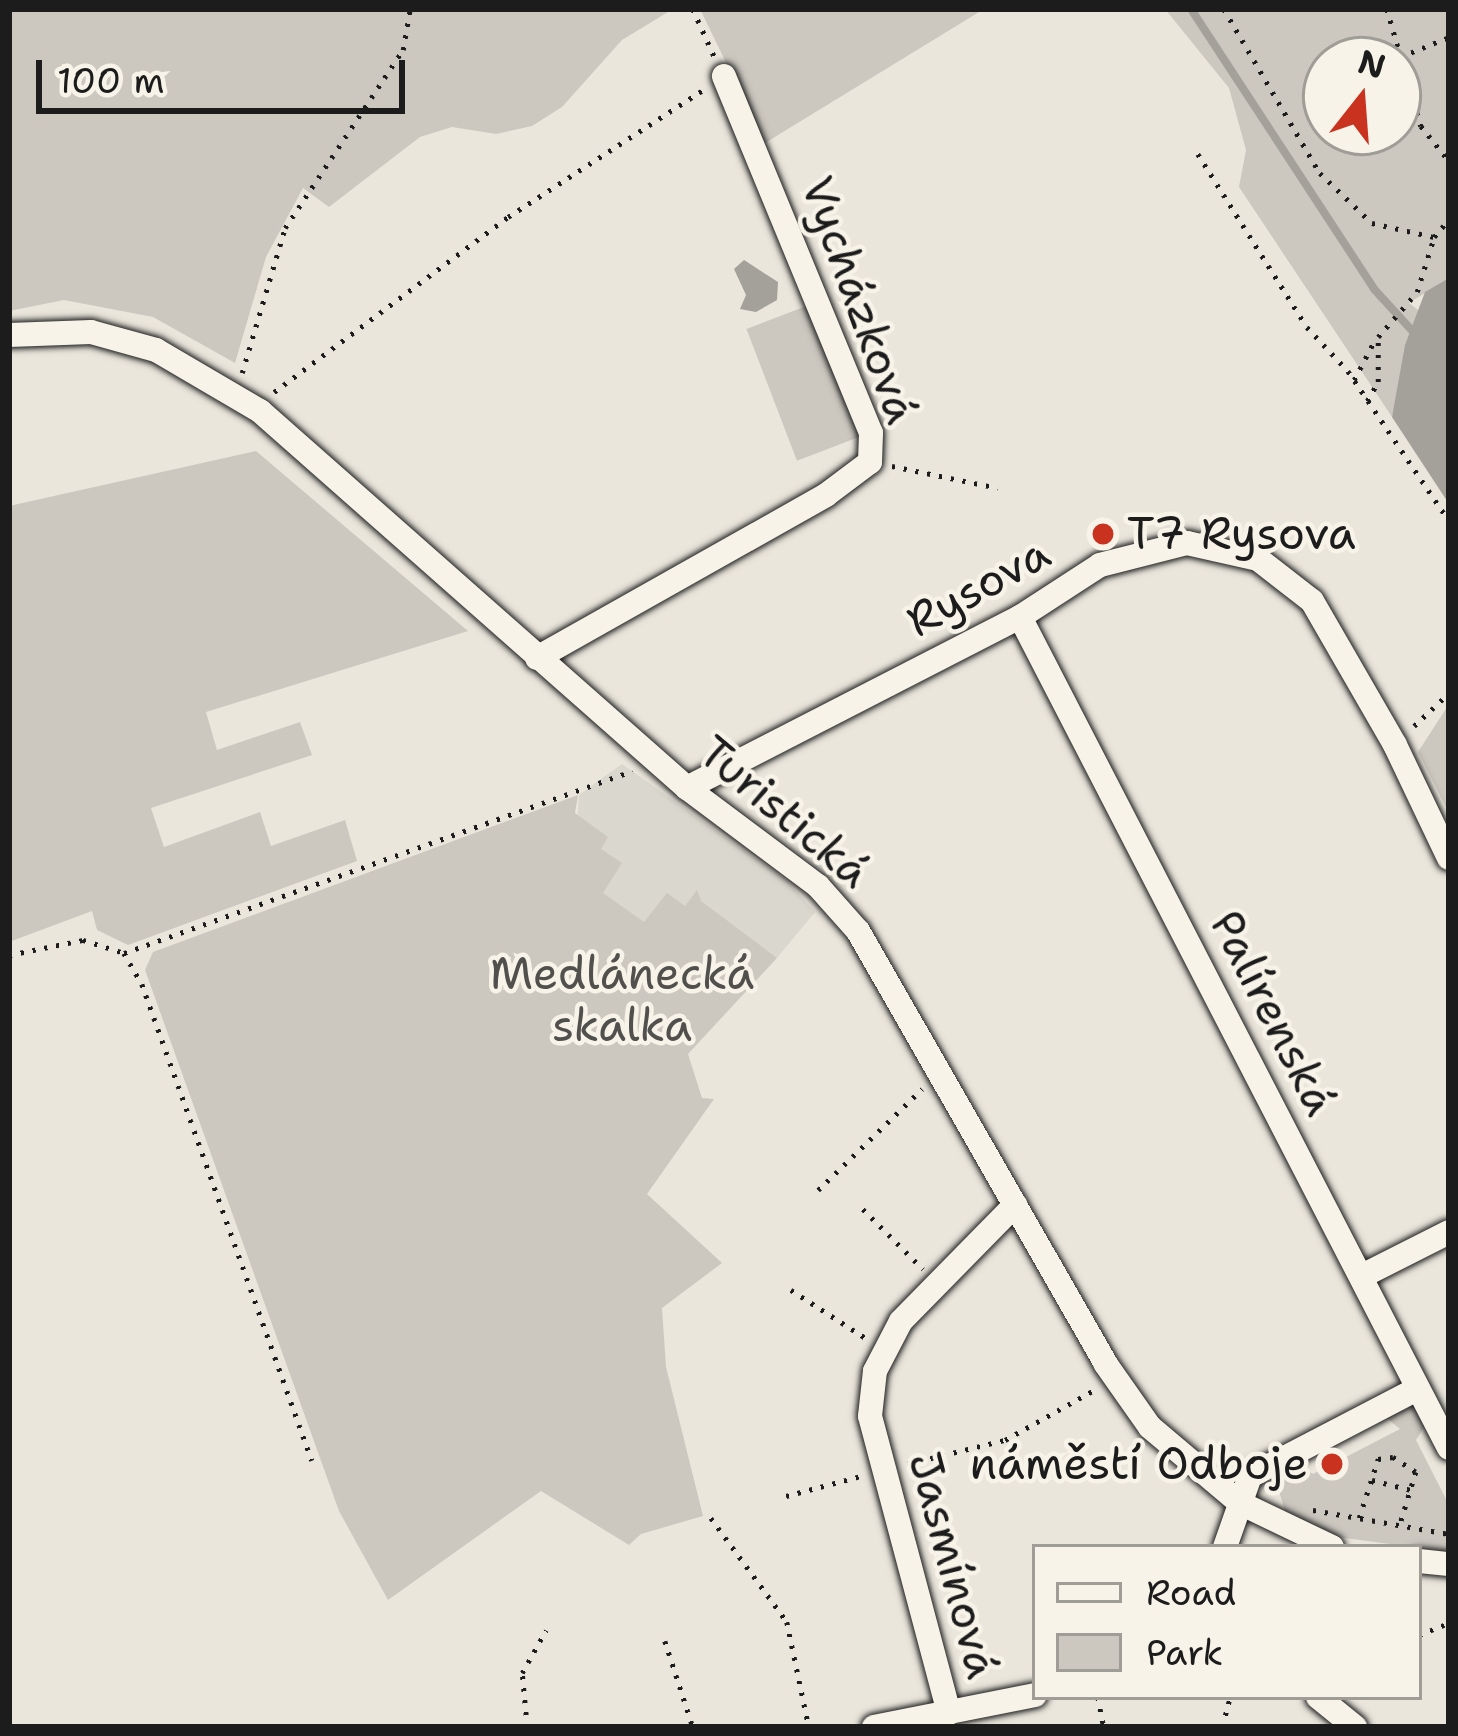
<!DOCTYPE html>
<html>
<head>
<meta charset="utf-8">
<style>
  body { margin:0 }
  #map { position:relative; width:1458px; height:1736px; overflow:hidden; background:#eae6dc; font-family:"Shantell Sans",sans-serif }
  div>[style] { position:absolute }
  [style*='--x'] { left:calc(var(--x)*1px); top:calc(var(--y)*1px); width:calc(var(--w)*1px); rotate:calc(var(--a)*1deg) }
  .built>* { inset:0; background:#dad7ce }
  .green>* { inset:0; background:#ccc8c0; transform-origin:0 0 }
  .water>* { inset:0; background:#a3a19a }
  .stream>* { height:8px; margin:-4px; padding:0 4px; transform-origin:4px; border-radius:4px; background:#a3a19a }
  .path>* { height:4.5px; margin-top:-2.25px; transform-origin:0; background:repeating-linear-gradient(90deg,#1c1c1c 0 3px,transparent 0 12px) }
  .roads { filter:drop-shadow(0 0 3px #1c1c1c) drop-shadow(0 0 3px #1c1c1c) }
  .minor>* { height:24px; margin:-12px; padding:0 12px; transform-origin:12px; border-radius:12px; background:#f7f3e8 }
  .dots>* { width:33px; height:33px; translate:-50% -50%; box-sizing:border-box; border:6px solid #f7f3e8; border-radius:50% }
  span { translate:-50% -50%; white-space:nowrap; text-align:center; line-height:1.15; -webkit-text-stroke:9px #f7f3e8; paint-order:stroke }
  .street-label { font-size:45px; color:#1c1c1c }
  .poi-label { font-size:45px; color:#1c1c1c }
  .left { translate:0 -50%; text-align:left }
  .right { translate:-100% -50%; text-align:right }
  .park-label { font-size:45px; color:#51504d }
  .frame { position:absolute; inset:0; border:12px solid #1c1c1c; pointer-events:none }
  .legend { position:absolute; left:1032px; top:1544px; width:390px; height:156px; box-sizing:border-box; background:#f7f3e8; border:3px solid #9f9d96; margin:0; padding:15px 21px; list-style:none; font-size:36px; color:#1c1c1c }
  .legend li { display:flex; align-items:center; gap:24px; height:60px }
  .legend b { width:60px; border:3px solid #9f9d96 }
  .north { position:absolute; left:1302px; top:36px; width:120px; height:120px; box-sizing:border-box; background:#f7f3e8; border:3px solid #9f9d96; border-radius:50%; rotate:17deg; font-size:33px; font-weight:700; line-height:48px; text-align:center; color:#1c1c1c }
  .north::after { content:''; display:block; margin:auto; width:42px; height:54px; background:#c8321e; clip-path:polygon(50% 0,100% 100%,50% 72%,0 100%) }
  .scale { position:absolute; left:36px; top:60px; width:369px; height:54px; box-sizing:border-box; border:6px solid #1c1c1c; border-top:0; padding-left:15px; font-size:36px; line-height:42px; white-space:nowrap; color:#1c1c1c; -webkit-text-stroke:9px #f7f3e8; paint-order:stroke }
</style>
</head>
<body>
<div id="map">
  <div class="built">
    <div style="clip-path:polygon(622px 764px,787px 881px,815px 912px,777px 958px,642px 932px,597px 896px,577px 825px,579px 795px)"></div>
  </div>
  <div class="green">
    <div style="clip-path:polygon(9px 9px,673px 9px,622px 40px,562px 107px,532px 126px,496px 134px,452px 127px,420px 137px,329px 207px,303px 188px,266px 257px,235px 363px,153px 317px,64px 300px,9px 311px)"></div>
    <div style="clip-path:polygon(700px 9px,984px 9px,765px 143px)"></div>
    <div style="clip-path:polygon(evenodd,1165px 9px,1449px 9px,1449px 278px,1409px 303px,1418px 310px,1392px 417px,1239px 187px,1246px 150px,1229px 88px,1165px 9px,1326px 60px,1398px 60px,1398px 132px,1326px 132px,1326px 60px)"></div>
    <div style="left:809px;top:305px;width:141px;height:67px;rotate:69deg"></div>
    <div style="clip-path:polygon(256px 451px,468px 631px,206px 712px,217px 750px,300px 722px,312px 755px,151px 808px,164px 847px,260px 812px,271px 846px,345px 820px,357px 861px,128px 945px,97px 930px,92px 911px,9px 942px,9px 506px)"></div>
    <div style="clip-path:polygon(1449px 704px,1449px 813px,1418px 752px)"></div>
    <div style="clip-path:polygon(578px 795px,575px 813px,608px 837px,601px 849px,622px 863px,603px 893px,644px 922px,667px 893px,685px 906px,697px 890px,701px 901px,777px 958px,688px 1054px,702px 1098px,714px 1099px,647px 1194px,722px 1263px,662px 1308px,666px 1367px,703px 1516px,641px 1534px,629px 1545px,541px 1491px,388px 1600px,339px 1511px,145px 970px,153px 952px)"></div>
    <div style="clip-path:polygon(1417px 1401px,1428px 1421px,1416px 1440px,1449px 1505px,1449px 1552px,1330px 1536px,1285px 1511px,1278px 1488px,1293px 1462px,1313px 1474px,1400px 1429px,1383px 1415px)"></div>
  </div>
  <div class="water">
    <div style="clip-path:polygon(744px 260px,778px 282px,777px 300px,756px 312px,740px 309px,746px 295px,734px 269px)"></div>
    <div style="clip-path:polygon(1449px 278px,1449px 504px,1392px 417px,1405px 345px,1425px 292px)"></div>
  </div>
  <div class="stream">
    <div style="--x:1191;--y:9;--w:334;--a:56.8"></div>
    <div style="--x:1374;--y:289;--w:65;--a:47.5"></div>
  </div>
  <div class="path">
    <div style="--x:693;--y:9;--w:54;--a:65.8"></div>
    <div style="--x:1224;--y:9;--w:190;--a:59.7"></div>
    <div style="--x:1320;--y:173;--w:72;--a:43.9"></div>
    <div style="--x:1372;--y:223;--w:64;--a:12.7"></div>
    <div style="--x:1387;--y:9;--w:122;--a:73.8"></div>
    <div style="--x:1421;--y:126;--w:45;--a:51.3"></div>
    <div style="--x:1400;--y:57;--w:53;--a:-22.2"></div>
    <div style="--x:1198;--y:154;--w:204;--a:57.8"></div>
    <div style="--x:1307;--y:327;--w:60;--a:47"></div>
    <div style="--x:1348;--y:371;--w:181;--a:56"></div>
    <div style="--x:242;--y:373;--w:151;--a:-73.5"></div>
    <div style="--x:285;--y:228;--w:214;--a:-56.5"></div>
    <div style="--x:403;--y:50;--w:42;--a:-80.3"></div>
    <div style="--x:1354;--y:380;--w:47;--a:-62.4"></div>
    <div style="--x:274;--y:392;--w:292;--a:-36.8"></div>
    <div style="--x:508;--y:217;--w:236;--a:-33.1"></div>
    <div style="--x:1367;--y:401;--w:22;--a:-60"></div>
    <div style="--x:1378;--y:382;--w:45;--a:-90"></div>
    <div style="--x:1378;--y:337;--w:60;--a:-49.1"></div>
    <div style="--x:1417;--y:292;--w:58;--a:-72.8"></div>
    <div style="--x:1434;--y:237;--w:23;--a:-50"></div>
    <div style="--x:892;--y:466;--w:108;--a:11.7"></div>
    <div style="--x:1414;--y:726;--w:48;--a:-43.3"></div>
    <div style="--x:124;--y:953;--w:540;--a:-19.71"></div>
    <div style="--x:9;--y:955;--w:76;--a:-11.5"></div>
    <div style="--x:83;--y:940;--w:43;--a:17.6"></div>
    <div style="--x:124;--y:953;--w:36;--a:60"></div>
    <div style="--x:142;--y:984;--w:506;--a:70.38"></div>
    <div style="--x:818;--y:1190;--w:145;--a:-44.2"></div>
    <div style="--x:863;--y:1209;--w:85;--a:45"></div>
    <div style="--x:791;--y:1290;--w:90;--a:32.8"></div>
    <div style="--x:907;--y:1464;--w:101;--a:-13.8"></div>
    <div style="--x:1005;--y:1440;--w:104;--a:-29.3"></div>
    <div style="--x:1372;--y:1480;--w:40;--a:14.4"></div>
    <div style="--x:786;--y:1496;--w:78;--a:-14.9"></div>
    <div style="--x:1313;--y:1510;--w:138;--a:10"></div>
    <div style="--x:1448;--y:1511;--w:1;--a:45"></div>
    <div style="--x:711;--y:1518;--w:129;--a:53.8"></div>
    <div style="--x:787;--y:1622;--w:107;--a:78.2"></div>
    <div style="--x:1359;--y:1518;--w:62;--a:-72.1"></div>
    <div style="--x:1378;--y:1459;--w:15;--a:-8"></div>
    <div style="--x:1393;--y:1457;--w:27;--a:33"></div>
    <div style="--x:1416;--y:1472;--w:55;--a:106.8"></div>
    <div style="--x:1419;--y:1635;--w:32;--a:-22"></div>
    <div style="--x:665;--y:1641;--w:90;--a:72"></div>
    <div style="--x:1098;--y:1697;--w:31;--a:79"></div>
    <div style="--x:527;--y:1727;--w:54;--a:-95.3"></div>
    <div style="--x:522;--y:1673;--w:49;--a:-60.8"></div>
    <div style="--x:1222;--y:1727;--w:31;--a:-75"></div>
  </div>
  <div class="roads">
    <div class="minor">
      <div style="--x:9;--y:335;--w:82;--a:-2.1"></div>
      <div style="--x:91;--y:332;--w:67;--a:15.5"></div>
      <div style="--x:156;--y:350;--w:121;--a:30.4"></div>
      <div style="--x:260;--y:411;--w:570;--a:41.44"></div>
      <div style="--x:687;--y:788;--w:164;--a:36.8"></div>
      <div style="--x:818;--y:886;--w:60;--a:48.4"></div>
      <div style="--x:858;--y:931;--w:498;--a:60.2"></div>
      <div style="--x:1105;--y:1363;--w:78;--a:54.9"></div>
      <div style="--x:1150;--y:1427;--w:118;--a:40.2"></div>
      <div style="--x:1240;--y:1503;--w:102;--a:25.6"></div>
      <div style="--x:1020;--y:617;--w:935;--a:62.7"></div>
      <div style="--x:537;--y:658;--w:332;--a:-29.4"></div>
      <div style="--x:826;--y:495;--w:55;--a:-36.9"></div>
      <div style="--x:870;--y:462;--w:29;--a:-88"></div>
      <div style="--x:871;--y:433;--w:386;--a:-112.4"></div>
      <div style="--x:687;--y:788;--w:374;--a:-27.2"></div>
      <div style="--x:1020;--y:617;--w:95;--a:-33"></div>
      <div style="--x:1100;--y:565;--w:90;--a:-14.2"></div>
      <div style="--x:1187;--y:543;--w:73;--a:12.7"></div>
      <div style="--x:1258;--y:559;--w:68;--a:37.9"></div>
      <div style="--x:1312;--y:601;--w:166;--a:60"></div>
      <div style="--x:1395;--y:745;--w:125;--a:64.5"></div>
      <div style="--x:1362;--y:1276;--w:97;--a:-26.8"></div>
      <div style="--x:1225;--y:1547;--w:75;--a:-70.6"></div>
      <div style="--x:1250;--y:1476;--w:188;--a:-27.5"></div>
      <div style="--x:1419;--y:1561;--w:30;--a:6"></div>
      <div style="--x:1318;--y:1697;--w:48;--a:39"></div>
      <div style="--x:949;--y:1713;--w:307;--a:-104.9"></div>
      <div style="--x:870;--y:1416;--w:45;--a:-83.7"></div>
      <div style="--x:875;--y:1371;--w:56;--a:-62.5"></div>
      <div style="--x:901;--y:1321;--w:163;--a:-45.5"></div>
      <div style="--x:874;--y:1727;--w:164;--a:-11.2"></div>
    </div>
  </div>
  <div class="dots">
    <div style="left:1103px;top:534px;background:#c8321e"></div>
    <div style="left:1332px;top:1464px;background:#c8321e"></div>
  </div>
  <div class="street-label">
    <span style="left:859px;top:300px;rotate:70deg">Vycházková</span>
    <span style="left:978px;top:587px;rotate:-29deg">Rysova</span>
    <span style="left:784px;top:812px;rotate:40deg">Turistická</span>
    <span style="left:1273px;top:1013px;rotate:63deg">Palírenská</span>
    <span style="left:953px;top:1565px;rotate:75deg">Jasmínová</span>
  </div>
  <div class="poi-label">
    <span class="left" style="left:1127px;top:534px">T7 Rysova</span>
    <span class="right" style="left:1308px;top:1464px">náměstí Odboje</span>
  </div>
  <div class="park-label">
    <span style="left:622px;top:1000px">Medlánecká<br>skalka</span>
  </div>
  <div class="frame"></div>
  <ul class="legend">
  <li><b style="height:15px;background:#f7f3e8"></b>Road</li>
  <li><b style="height:33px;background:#ccc8c0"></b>Park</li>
  </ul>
  <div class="north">N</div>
  <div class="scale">100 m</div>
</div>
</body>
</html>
